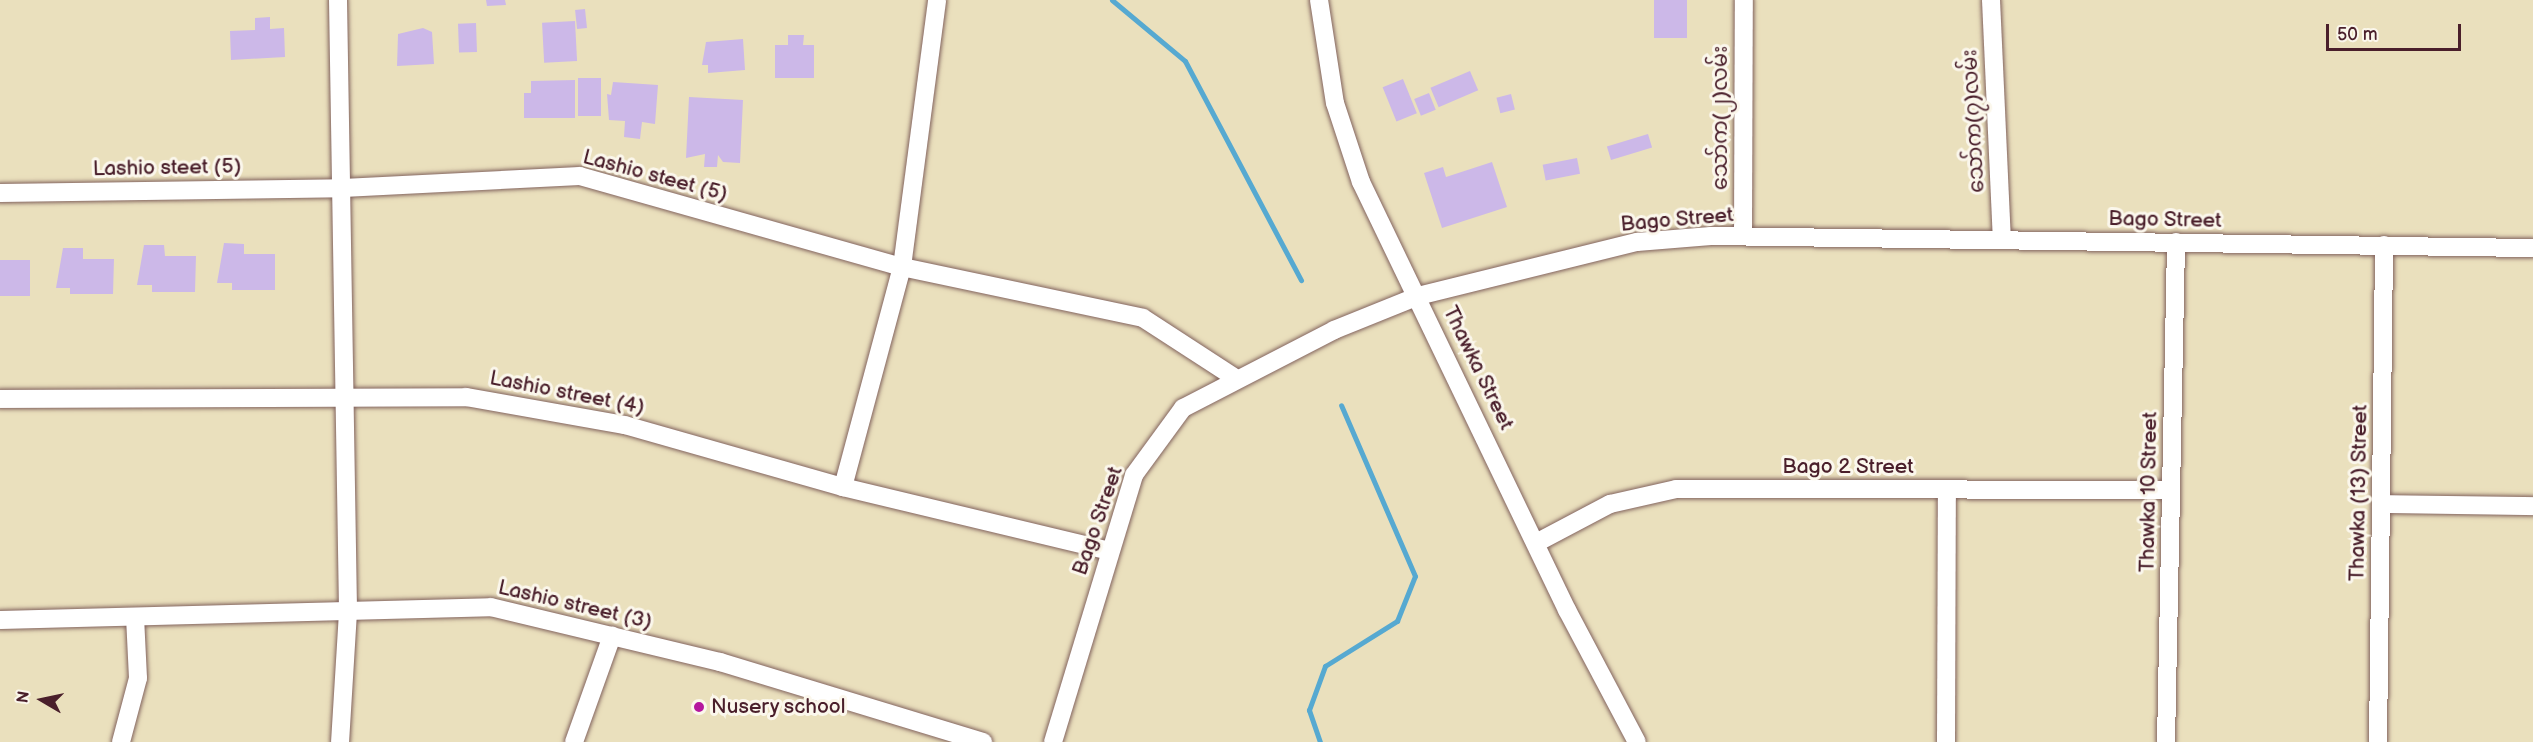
<!DOCTYPE html>
<html>
<head>
<meta charset="utf-8">
<style>
  body { margin:0 }
  #map { position:relative; width:2533px; height:742px; overflow:hidden; background:#eae0bd; font-family:"Balsamiq Sans","Noto Sans Myanmar",sans-serif }
  div>[style] { position:absolute }
  [style*='--x'] { left:calc(var(--x)*1px); top:calc(var(--y)*1px); width:calc(var(--w)*1px); rotate:calc(var(--a)*1deg) }
  .stream>* { height:5px; margin:-2.5px; padding:0 2.5px; transform-origin:2.5px; border-radius:2.5px; background:#56a9d1 }
  .building>* { inset:0; background:#ccb8e8; transform-origin:0 0 }
  .roads { filter:drop-shadow(0 0 2px #82635e) drop-shadow(0 0 2px #82635e) }
  .minor>* { height:18px; margin:-9px; padding:0 9px; transform-origin:9px; border-radius:9px; background:#fff }
  .dots>* { width:16px; height:16px; translate:-50% -50%; box-sizing:border-box; border:3px solid #fbf7ec; border-radius:50% }
  span { translate:-50% -50%; white-space:nowrap; text-align:center; line-height:1.15; -webkit-text-stroke:6px #fbf7ec; paint-order:stroke }
  .street-label { font-size:21px; color:#4a1f2b }
  .poi-label { font-size:21px; color:#4a1f2b }
  .left { translate:0 -50%; text-align:left }
  .north { position:absolute; left:12px; top:670px; width:60px; height:60px; -webkit-text-stroke:4px #fbf7ec; paint-order:stroke; rotate:279deg; font-size:16px; font-weight:700; line-height:24px; text-align:center; color:#4a1f2b }
  .north::after { content:''; display:block; margin:auto; width:21px; height:27px; background:#4a1f2b; clip-path:polygon(50% 0,100% 100%,50% 72%,0 100%) }
  .scale { position:absolute; left:2326px; top:24px; width:135px; height:27px; box-sizing:border-box; border:3px solid #4a1f2b; border-top:0; padding-left:8px; font-size:18px; line-height:21px; white-space:nowrap; color:#4a1f2b; -webkit-text-stroke:4px #fbf7ec; paint-order:stroke }
</style>
</head>
<body>
<div id="map">
  <div class="stream">
    <div style="--x:1112;--y:0;--w:95;--a:39.9"></div>
    <div style="--x:1185;--y:61;--w:248;--a:62.1"></div>
    <div style="--x:1320;--y:742;--w:34;--a:-109"></div>
    <div style="--x:1309;--y:710;--w:47;--a:-70"></div>
    <div style="--x:1325;--y:666;--w:85;--a:-32"></div>
    <div style="--x:1397;--y:621;--w:48;--a:-68.2"></div>
    <div style="--x:1415;--y:576;--w:186;--a:-113.4"></div>
  </div>
  <div class="building">
    <div style="clip-path:polygon(486px 0,505px 0,506px 5px,487px 6px)"></div>
    <div style="left:1654px;top:0;width:33px;height:38px"></div>
    <div style="left:585px;top:9px;width:19px;height:10px;rotate:84deg"></div>
    <div style="clip-path:polygon(270px 17px,270px 29px,284px 28px,285px 57px,231px 60px,230px 31px,255px 30px,255px 18px)"></div>
    <div style="left:575px;top:21px;width:40px;height:33px;rotate:87deg"></div>
    <div style="left:476px;top:23px;width:29px;height:18px;rotate:88deg"></div>
    <div style="clip-path:polygon(423px 28px,432px 32px,434px 64px,397px 66px,398px 34px)"></div>
    <div style="clip-path:polygon(788px 35px,804px 35px,803px 45px,814px 45px,814px 78px,775px 78px,775px 45px,788px 45px)"></div>
    <div style="clip-path:polygon(743px 39px,745px 70px,708px 73px,708px 65px,702px 65px,706px 42px)"></div>
    <div style="left:1470px;top:71px;width:21px;height:43px;rotate:67deg"></div>
    <div style="left:578px;top:78px;width:23px;height:38px"></div>
    <div style="left:1403px;top:79px;width:37px;height:22px;rotate:68deg"></div>
    <div style="clip-path:polygon(575px 80px,575px 118px,524px 118px,524px 93px,531px 93px,531px 81px)"></div>
    <div style="clip-path:polygon(613px 82px,658px 85px,655px 124px,642px 122px,640px 139px,624px 137px,625px 121px,609px 120px,607px 94px,611px 95px)"></div>
    <div style="left:1429px;top:93px;width:18px;height:16px;rotate:68deg"></div>
    <div style="left:1511px;top:94px;width:16px;height:15px;rotate:76deg"></div>
    <div style="clip-path:polygon(689px 97px,743px 100px,740px 163px,723px 162px,718px 155px,717px 167px,704px 167px,705px 154px,686px 158px)"></div>
    <div style="left:1648px;top:134px;width:14px;height:43px;rotate:73deg"></div>
    <div style="left:1577px;top:158px;width:16px;height:35px;rotate:79deg"></div>
    <div style="clip-path:polygon(1492px 162px,1507px 207px,1442px 228px,1424px 173px,1443px 167px,1446px 177px)"></div>
    <div style="clip-path:polygon(224px 243px,244px 244px,244px 254px,275px 254px,275px 290px,232px 290px,232px 283px,217px 283px)"></div>
    <div style="clip-path:polygon(144px 245px,164px 245px,165px 256px,196px 256px,195px 292px,152px 292px,152px 285px,137px 285px)"></div>
    <div style="clip-path:polygon(63px 248px,83px 248px,83px 259px,114px 259px,113px 294px,70px 294px,70px 288px,56px 288px)"></div>
    <div style="left:0;top:260px;width:30px;height:36px"></div>
  </div>
  <div class="roads">
    <div class="minor">
      <div style="--x:338;--y:0;--w:612;--a:89.06"></div>
      <div style="--x:348;--y:612;--w:130;--a:93.5"></div>
      <div style="--x:1319;--y:0;--w:104;--a:81.2"></div>
      <div style="--x:1335;--y:103;--w:83;--a:71.8"></div>
      <div style="--x:1361;--y:182;--w:475;--a:64.3"></div>
      <div style="--x:1567;--y:610;--w:149;--a:62.1"></div>
      <div style="--x:1991;--y:0;--w:240;--a:87.4"></div>
      <div style="--x:0;--y:193;--w:343;--a:-0.8"></div>
      <div style="--x:343;--y:188;--w:237;--a:-2.9"></div>
      <div style="--x:580;--y:176;--w:335;--a:15.8"></div>
      <div style="--x:902;--y:267;--w:246;--a:11.9"></div>
      <div style="--x:1143;--y:318;--w:108;--a:33"></div>
      <div style="--x:1743;--y:236;--w:236;--a:-89.8"></div>
      <div style="--x:0;--y:399;--w:466;--a:-0.2"></div>
      <div style="--x:466;--y:397;--w:161;--a:10"></div>
      <div style="--x:625;--y:425;--w:227;--a:15.9"></div>
      <div style="--x:843;--y:487;--w:274;--a:13.5"></div>
      <div style="--x:843;--y:487;--w:228;--a:-75"></div>
      <div style="--x:902;--y:267;--w:269;--a:-82.5"></div>
      <div style="--x:2381;--y:504;--w:152;--a:0.8"></div>
      <div style="--x:1536;--y:543;--w:84;--a:-27.8"></div>
      <div style="--x:1610;--y:504;--w:68;--a:-12.8"></div>
      <div style="--x:1676;--y:489;--w:495;--a:0.1"></div>
      <div style="--x:0;--y:620;--w:491;--a:-1.5"></div>
      <div style="--x:491;--y:607;--w:236;--a:13.5"></div>
      <div style="--x:720;--y:662;--w:275;--a:16.9"></div>
      <div style="--x:121;--y:742;--w:66;--a:-75.1"></div>
      <div style="--x:138;--y:678;--w:61;--a:-92.8"></div>
      <div style="--x:574;--y:742;--w:113;--a:-70.3"></div>
      <div style="--x:1053;--y:742;--w:279;--a:-73.1"></div>
      <div style="--x:1134;--y:475;--w:83;--a:-53.8"></div>
      <div style="--x:1183;--y:408;--w:170;--a:-27.3"></div>
      <div style="--x:1334;--y:330;--w:91;--a:-22"></div>
      <div style="--x:1418;--y:296;--w:226;--a:-13.9"></div>
      <div style="--x:1637;--y:242;--w:74;--a:-4.6"></div>
      <div style="--x:1711;--y:236;--w:822;--a:0.84"></div>
      <div style="--x:1946;--y:742;--w:253;--a:-89.8"></div>
      <div style="--x:2166;--y:742;--w:500;--a:-88.85"></div>
      <div style="--x:2378;--y:742;--w:497;--a:-89.3"></div>
    </div>
  </div>
  <div class="dots">
    <div style="left:699px;top:707px;background:#b5179e"></div>
  </div>
  <div class="street-label">
    <span style="left:1721px;top:118px;rotate:-90deg">သော်က(၂)လမ်း</span>
    <span style="left:1974px;top:121px;rotate:-93deg">သော်က(၇)လမ်း</span>
    <span style="left:167px;top:168px;rotate:-1deg">Lashio steet (5)</span>
    <span style="left:655px;top:176px;rotate:15deg">Lashio steet (5)</span>
    <span style="left:1677px;top:220px;rotate:-5deg">Bago Street</span>
    <span style="left:2165px;top:220px;rotate:1deg">Bago Street</span>
    <span style="left:1478px;top:368px;rotate:64deg">Thawka Street</span>
    <span style="left:567px;top:393px;rotate:11deg">Lashio street (4)</span>
    <span style="left:1848px;top:467px">Bago 2 Street</span>
    <span style="left:2149px;top:492px;rotate:-89deg">Thawka 10 Street</span>
    <span style="left:2359px;top:493px;rotate:-89deg">Thawka (13) Street</span>
    <span style="left:1098px;top:521px;rotate:-71deg">Bago Street</span>
    <span style="left:575px;top:605px;rotate:13deg">Lashio street (3)</span>
  </div>
  <div class="poi-label">
    <span class="left" style="left:711px;top:707px">Nusery school</span>
  </div>
  <div class="north">N</div>
  <div class="scale">50 m</div>
</div>
</body>
</html>
